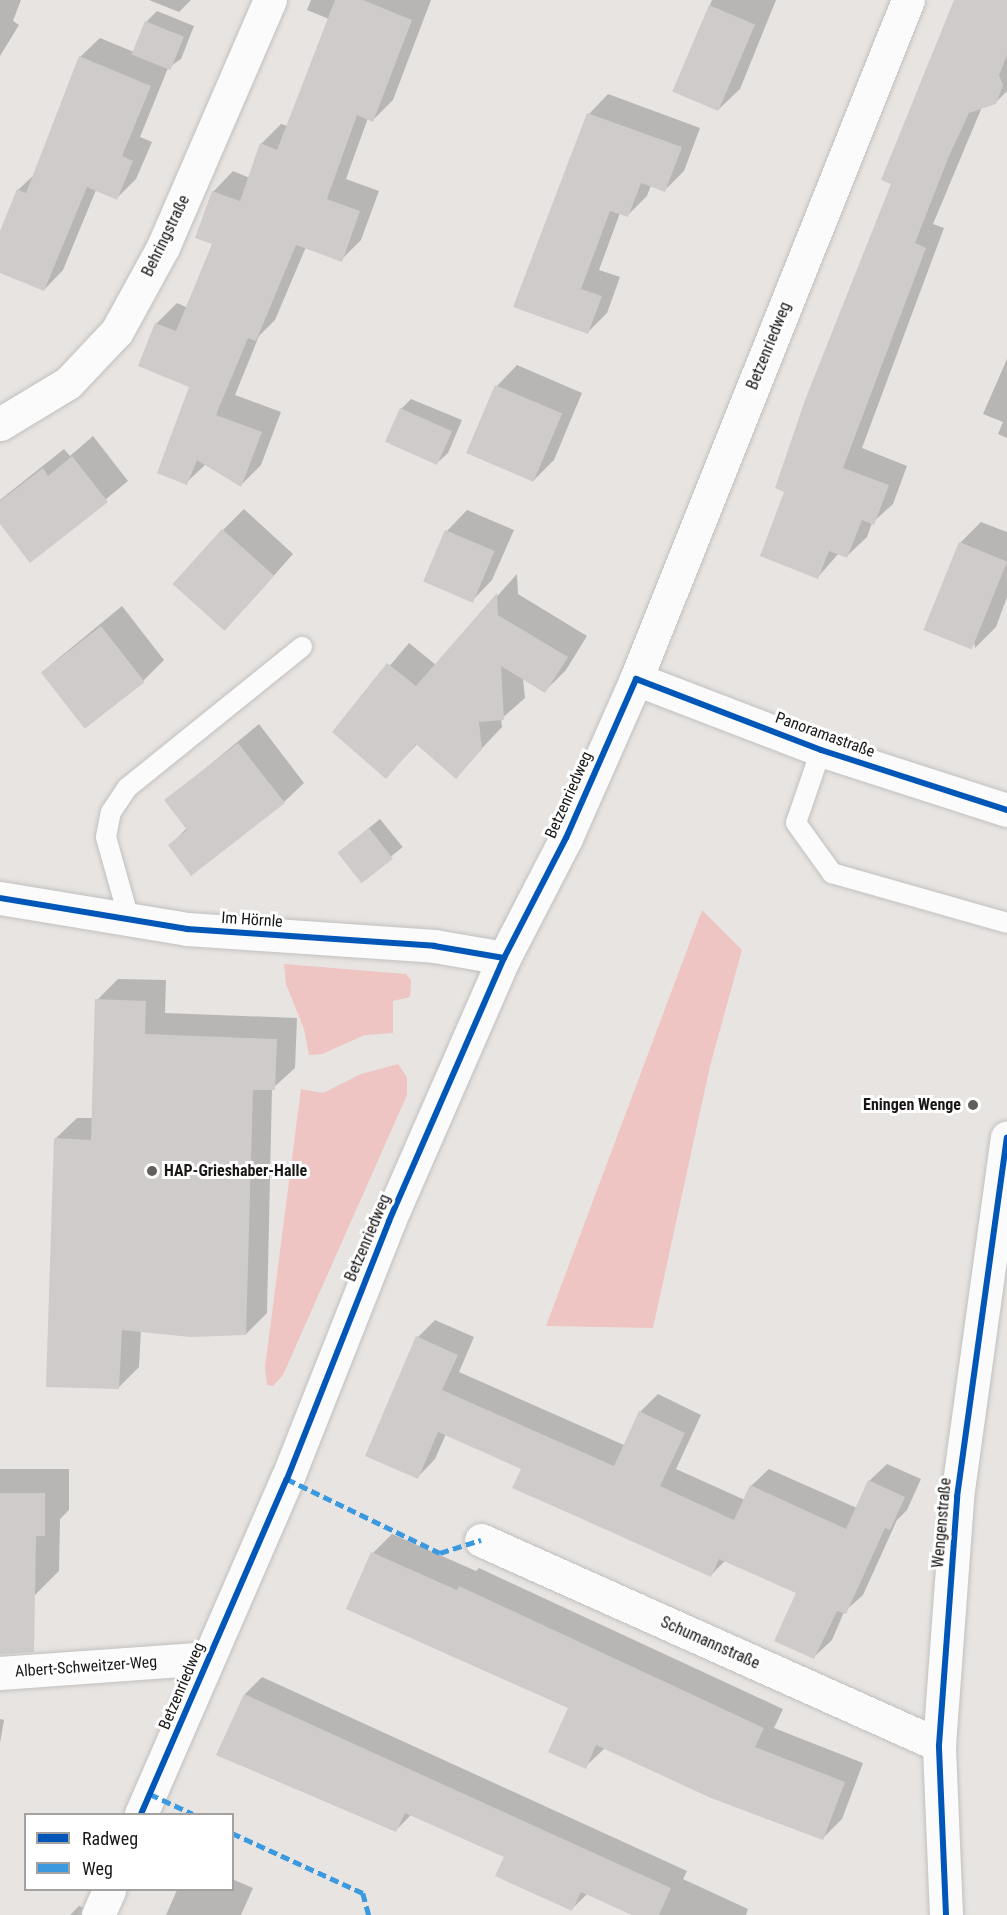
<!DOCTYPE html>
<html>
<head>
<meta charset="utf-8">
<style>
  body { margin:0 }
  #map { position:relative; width:1007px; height:1915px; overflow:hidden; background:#e7e4e2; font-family:"Roboto Condensed",sans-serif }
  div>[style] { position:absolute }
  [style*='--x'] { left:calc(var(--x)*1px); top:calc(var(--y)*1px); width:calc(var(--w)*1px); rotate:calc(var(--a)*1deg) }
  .green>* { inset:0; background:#efc5c3 }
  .shadow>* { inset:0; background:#0003; transform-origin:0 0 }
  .building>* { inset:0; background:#cecbca; transform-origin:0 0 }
  .roads { filter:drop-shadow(0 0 2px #c2c0be) drop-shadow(0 0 2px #c2c0be) }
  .lane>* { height:20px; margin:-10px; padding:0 10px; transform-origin:10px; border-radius:10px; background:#fbfbfb }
  .street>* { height:33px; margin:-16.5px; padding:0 16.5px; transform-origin:16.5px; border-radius:16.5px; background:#fbfbfb }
  .quiet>* { height:4.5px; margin-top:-2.25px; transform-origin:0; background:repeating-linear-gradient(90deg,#3b9adf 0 9px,transparent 0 13.5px) }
  .cycleway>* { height:6px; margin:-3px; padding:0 3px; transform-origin:3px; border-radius:3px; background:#0057b8 }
  .dots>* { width:16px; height:16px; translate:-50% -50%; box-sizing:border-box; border:3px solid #fff; border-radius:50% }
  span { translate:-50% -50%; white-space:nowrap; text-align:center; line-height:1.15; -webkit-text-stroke:6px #fff; paint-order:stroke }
  .street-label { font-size:16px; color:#191715 }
  .poi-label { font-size:16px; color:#191715; font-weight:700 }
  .right { translate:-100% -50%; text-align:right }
  .left { translate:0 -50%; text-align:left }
  .legend { position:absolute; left:24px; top:1813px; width:210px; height:78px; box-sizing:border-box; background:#fff; border:2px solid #a3a2a1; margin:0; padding:8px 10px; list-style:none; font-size:18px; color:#191715 }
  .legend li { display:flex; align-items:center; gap:12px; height:30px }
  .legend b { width:30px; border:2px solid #a3a2a1 }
</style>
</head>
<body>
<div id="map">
  <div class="green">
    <div style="clip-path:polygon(702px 910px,742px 950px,710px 1066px,653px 1328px,546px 1326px)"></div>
    <div style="clip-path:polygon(284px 964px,406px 974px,411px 980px,410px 997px,393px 1001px,393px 1033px,365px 1035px,322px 1054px,309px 1055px,304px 1029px,286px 984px)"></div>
    <div style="clip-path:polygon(398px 1064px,407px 1077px,407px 1095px,283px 1375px,273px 1386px,267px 1385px,265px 1367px,301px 1089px,323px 1093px,361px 1074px)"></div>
  </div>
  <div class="shadow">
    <div style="clip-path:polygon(0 0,21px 0,13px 21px,19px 25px,0 56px)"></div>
    <div style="clip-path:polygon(149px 0,191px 0,179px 12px)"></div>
    <div style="clip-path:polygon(311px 0,431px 0,393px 100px,373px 120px,368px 118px,346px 179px,379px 191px,361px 240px,341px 260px,306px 247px,275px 320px,259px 336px,235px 395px,281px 412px,261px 465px,241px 485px,206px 464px,186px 483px,191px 386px,140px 365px,157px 323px,177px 303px,188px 308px,214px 243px,213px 192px,233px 171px,250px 178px,261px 144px,281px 124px,287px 126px,329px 19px,307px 10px)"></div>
    <div style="clip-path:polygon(712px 0,776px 0,740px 89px,719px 109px,675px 91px)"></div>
    <div style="clip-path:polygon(955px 0,1007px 0,1007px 91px,995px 103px,982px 107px,933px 224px,944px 228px,862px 448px,907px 466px,893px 504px,872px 523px,867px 537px,847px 556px,839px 553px,818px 577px,893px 183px)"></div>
    <div style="clip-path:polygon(157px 11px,194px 26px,181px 59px,168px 68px,140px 137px,152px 142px,136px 179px,117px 198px,96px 190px,63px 270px,44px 290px,0 272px,0 235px,18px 190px,36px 173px,80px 57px,100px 38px,134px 52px,147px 21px)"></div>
    <div style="clip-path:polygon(608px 94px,700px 128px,684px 171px,665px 190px,651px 185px,647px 196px,627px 216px,620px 213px,599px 270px,620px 277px,607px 313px,588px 332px,515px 306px,589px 114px)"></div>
    <div style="clip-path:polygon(1007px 359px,1007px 438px,998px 434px,1003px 422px,983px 414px)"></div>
    <div style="clip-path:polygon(517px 365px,582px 393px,554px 460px,533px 481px,497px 386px)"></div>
    <div style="clip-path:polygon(411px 399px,462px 420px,448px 453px,437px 463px,401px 409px)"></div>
    <div style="clip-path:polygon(93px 436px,128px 481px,31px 561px,0 521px,0 500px,64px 449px,70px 456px)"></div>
    <div style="clip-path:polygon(244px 509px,293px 554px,245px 608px,223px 530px)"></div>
    <div style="clip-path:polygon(467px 510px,514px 530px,492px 580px,472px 601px,447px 531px)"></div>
    <div style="clip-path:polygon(981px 522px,1007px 532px,1007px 597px,996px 627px,975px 648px,960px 543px)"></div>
    <div style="clip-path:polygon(517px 574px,518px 594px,587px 636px,566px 670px,545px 691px,523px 678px,525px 698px,501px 719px,502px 727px,455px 777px,418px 743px,386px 777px,334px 732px,409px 643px,436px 665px)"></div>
    <div style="clip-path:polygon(122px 606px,164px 660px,143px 681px,42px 672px)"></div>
    <div style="clip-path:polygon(259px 724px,304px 783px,284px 802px,170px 845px,187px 828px,166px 801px)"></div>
    <div style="left:380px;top:819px;width:36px;height:52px;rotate:51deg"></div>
    <div style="clip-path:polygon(118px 979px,166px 980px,165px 1013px,297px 1018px,295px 1068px,272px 1089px,267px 1313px,246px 1334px,141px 1330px,139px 1367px,118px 1388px,56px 1138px,77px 1118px,93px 1118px,97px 1000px)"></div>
    <div style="clip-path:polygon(435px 1320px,474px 1337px,459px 1372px,624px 1445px,640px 1412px,658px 1394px,701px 1415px,676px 1469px,745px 1500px,751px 1486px,769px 1469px,857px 1508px,869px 1481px,887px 1464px,921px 1479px,907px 1510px,897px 1520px,863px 1595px,844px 1612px,832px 1640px,814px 1657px,798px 1593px,726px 1560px,710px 1576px,523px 1469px,446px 1434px,435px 1459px,418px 1477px,418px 1337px)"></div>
    <div style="clip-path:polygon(0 1469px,69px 1469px,69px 1510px,60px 1519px,59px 1571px,34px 1596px,0 1596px)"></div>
    <div style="clip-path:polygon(392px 1534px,476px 1571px,479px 1568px,783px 1709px,774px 1728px,863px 1763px,842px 1819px,823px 1838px,605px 1748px,585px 1767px,570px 1707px,373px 1553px)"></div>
    <div style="clip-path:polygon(262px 1677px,687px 1871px,683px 1879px,748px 1909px,746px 1915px,635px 1915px,588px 1893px,572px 1909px,506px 1856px,412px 1814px,396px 1830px,218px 1754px,245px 1694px)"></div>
    <div style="clip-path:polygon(0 1719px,4px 1720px,0 1743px)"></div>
    <div style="clip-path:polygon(232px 1879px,253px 1888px,241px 1915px,166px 1915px,177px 1890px,232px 1890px)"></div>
    <div style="clip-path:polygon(79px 1906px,102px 1915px,70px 1915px)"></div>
  </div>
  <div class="building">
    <div style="clip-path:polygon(335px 0,363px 0,412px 20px,373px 122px,357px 115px,327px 199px,360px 211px,342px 262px,296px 245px,256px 341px,248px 338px,216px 415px,262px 432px,241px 487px,197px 460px,187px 485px,157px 473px,189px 387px,138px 366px,155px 323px,176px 331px,212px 244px,195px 238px,212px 191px,240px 201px,260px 143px,277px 150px)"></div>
    <div style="clip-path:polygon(954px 0,1007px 0,1007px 55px,999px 75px,1003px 85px,996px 104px,969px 113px,949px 156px,915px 243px,926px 248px,843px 468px,889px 485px,874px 525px,862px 520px,847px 558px,829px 551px,818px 579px,760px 556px,784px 492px,775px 488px,805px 400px,891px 184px,881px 180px)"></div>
    <div style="left:709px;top:5px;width:50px;height:94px;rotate:23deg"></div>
    <div style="left:145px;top:21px;width:42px;height:36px;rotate:22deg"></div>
    <div style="clip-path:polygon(79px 56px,151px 86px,122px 156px,133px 161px,117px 200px,87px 187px,44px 291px,0 273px,0 231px,17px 189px,26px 193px)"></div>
    <div style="clip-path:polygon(587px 113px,682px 147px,665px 192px,641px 183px,628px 217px,610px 211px,581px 289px,602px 296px,588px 334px,513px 307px)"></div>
    <div style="left:495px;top:385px;width:73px;height:74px;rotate:23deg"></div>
    <div style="left:400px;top:408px;width:57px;height:37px;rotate:24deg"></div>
    <div style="clip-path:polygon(72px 456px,108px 502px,30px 563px,0 524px,0 501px,43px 468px,48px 476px)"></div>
    <div style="left:222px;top:529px;width:70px;height:74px;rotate:42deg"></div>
    <div style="left:445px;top:530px;width:54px;height:56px;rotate:23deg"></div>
    <div style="left:959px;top:542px;width:52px;height:95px;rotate:22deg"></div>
    <div style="clip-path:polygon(497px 593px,498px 615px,568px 657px,545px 693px,501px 666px,504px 720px,479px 722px,482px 749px,456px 779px,416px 744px,386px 779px,332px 732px,387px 663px,416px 686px)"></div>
    <div style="left:101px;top:626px;width:71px;height:76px;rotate:52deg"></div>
    <div style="clip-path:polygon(238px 743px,285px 803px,191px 876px,168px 845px,187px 830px,164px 800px)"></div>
    <div style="left:369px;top:828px;width:39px;height:40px;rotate:52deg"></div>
    <div style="clip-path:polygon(95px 999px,146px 1001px,145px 1034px,277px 1039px,275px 1090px,253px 1090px,246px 1335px,190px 1337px,122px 1330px,119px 1389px,46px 1387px,54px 1138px,91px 1140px)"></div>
    <div style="clip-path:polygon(416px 1336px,458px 1355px,442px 1390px,614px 1466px,639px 1411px,685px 1433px,660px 1486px,734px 1520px,750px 1485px,846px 1529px,868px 1480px,905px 1497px,890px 1530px,885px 1528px,846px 1614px,837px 1611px,814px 1659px,774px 1641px,796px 1593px,719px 1559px,711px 1577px,589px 1522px,512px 1488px,521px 1469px,438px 1432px,418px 1479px,365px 1456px)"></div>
    <div style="clip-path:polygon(0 1493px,45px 1493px,45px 1536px,36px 1536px,34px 1652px,0 1654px)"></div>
    <div style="clip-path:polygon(371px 1552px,457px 1590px,459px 1586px,764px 1728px,755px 1747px,845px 1782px,823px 1840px,711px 1798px,596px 1745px,586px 1769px,548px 1752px,568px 1708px,346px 1609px)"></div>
    <div style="clip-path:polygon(244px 1694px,671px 1888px,659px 1915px,632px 1915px,581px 1892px,572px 1911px,495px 1876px,504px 1857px,405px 1813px,396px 1832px,216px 1755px)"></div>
  </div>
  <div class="roads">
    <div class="lane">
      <div style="--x:821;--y:750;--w:77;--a:108.9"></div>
      <div style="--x:796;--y:823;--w:62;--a:54.2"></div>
      <div style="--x:832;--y:873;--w:182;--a:15.9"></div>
      <div style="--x:129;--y:919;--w:85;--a:-105.7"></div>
      <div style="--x:106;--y:837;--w:25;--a:-79"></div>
      <div style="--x:111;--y:812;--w:29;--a:-56"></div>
      <div style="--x:127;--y:788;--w:225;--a:-38.9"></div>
    </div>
    <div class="street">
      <div style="--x:0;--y:424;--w:79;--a:-31.1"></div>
      <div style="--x:68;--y:383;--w:71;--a:-46.7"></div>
      <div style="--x:117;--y:331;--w:96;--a:-61.3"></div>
      <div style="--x:163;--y:247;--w:269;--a:-66.6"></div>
      <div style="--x:636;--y:679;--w:198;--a:21"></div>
      <div style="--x:821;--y:750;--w:195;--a:17.9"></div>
      <div style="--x:0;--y:898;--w:190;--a:9.4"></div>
      <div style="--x:187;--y:929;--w:248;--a:3.9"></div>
      <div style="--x:434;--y:946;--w:71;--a:9.7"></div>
      <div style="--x:481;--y:1540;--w:502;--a:24.11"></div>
      <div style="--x:0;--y:1673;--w:209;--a:-4.1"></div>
      <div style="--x:141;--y:1814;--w:365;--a:-66.5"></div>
      <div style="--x:287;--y:1479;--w:277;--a:-68.4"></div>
      <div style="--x:389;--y:1221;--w:287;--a:-66.4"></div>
      <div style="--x:504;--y:958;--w:135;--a:-62.7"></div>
      <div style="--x:566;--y:838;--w:174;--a:-66.2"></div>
      <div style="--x:636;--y:679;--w:731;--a:-68.17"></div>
      <div style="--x:98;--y:1915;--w:27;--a:-66"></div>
      <div style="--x:946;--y:1915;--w:170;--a:-92.4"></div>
      <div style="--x:939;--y:1745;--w:249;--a:-85.8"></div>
      <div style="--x:957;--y:1497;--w:363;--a:-82.1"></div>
    </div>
  </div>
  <div class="quiet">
    <div style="--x:287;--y:1479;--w:170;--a:25.8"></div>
    <div style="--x:440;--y:1553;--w:43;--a:-17.6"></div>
    <div style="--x:150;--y:1794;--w:47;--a:24.9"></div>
    <div style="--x:232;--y:1833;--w:144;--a:24.6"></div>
    <div style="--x:363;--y:1893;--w:23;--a:75"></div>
  </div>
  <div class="cycleway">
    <div style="--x:0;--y:898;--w:190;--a:9.4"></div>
    <div style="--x:187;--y:929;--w:248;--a:3.9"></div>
    <div style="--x:434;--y:946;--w:71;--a:9.7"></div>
    <div style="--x:141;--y:1814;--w:365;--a:-66.5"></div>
    <div style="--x:287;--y:1479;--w:277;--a:-68.4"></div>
    <div style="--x:389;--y:1221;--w:287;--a:-66.4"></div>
    <div style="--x:504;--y:958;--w:135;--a:-62.7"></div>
    <div style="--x:566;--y:838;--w:174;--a:-66.2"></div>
    <div style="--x:636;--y:679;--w:198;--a:21"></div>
    <div style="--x:821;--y:750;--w:195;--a:17.9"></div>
    <div style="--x:946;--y:1915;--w:170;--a:-92.4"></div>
    <div style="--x:939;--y:1745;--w:249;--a:-85.8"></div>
    <div style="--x:957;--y:1497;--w:363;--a:-82.1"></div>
  </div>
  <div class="dots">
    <div style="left:973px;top:1105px;background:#615f5d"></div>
    <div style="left:152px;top:1171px;background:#615f5d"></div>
  </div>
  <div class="street-label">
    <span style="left:166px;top:236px;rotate:-64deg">Behringstraße</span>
    <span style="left:769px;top:346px;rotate:-68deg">Betzenriedweg</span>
    <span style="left:825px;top:735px;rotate:20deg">Panoramastraße</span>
    <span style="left:569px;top:795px;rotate:-66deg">Betzenriedweg</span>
    <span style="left:252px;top:920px;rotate:4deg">Im Hörnle</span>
    <span style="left:368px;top:1238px;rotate:-67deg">Betzenriedweg</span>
    <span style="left:942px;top:1523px;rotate:-85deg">Wengenstraße</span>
    <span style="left:710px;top:1643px;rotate:24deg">Schumannstraße</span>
    <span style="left:86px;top:1667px;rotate:-4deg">Albert-Schweitzer-Weg</span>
    <span style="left:182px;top:1686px;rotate:-67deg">Betzenriedweg</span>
  </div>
  <div class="poi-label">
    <span class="right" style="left:961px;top:1105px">Eningen Wenge</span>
    <span class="left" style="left:164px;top:1171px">HAP-Grieshaber-Halle</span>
  </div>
  <ul class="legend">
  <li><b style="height:8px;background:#0057b8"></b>Radweg</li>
  <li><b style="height:8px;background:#3b9adf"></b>Weg</li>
  </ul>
</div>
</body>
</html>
